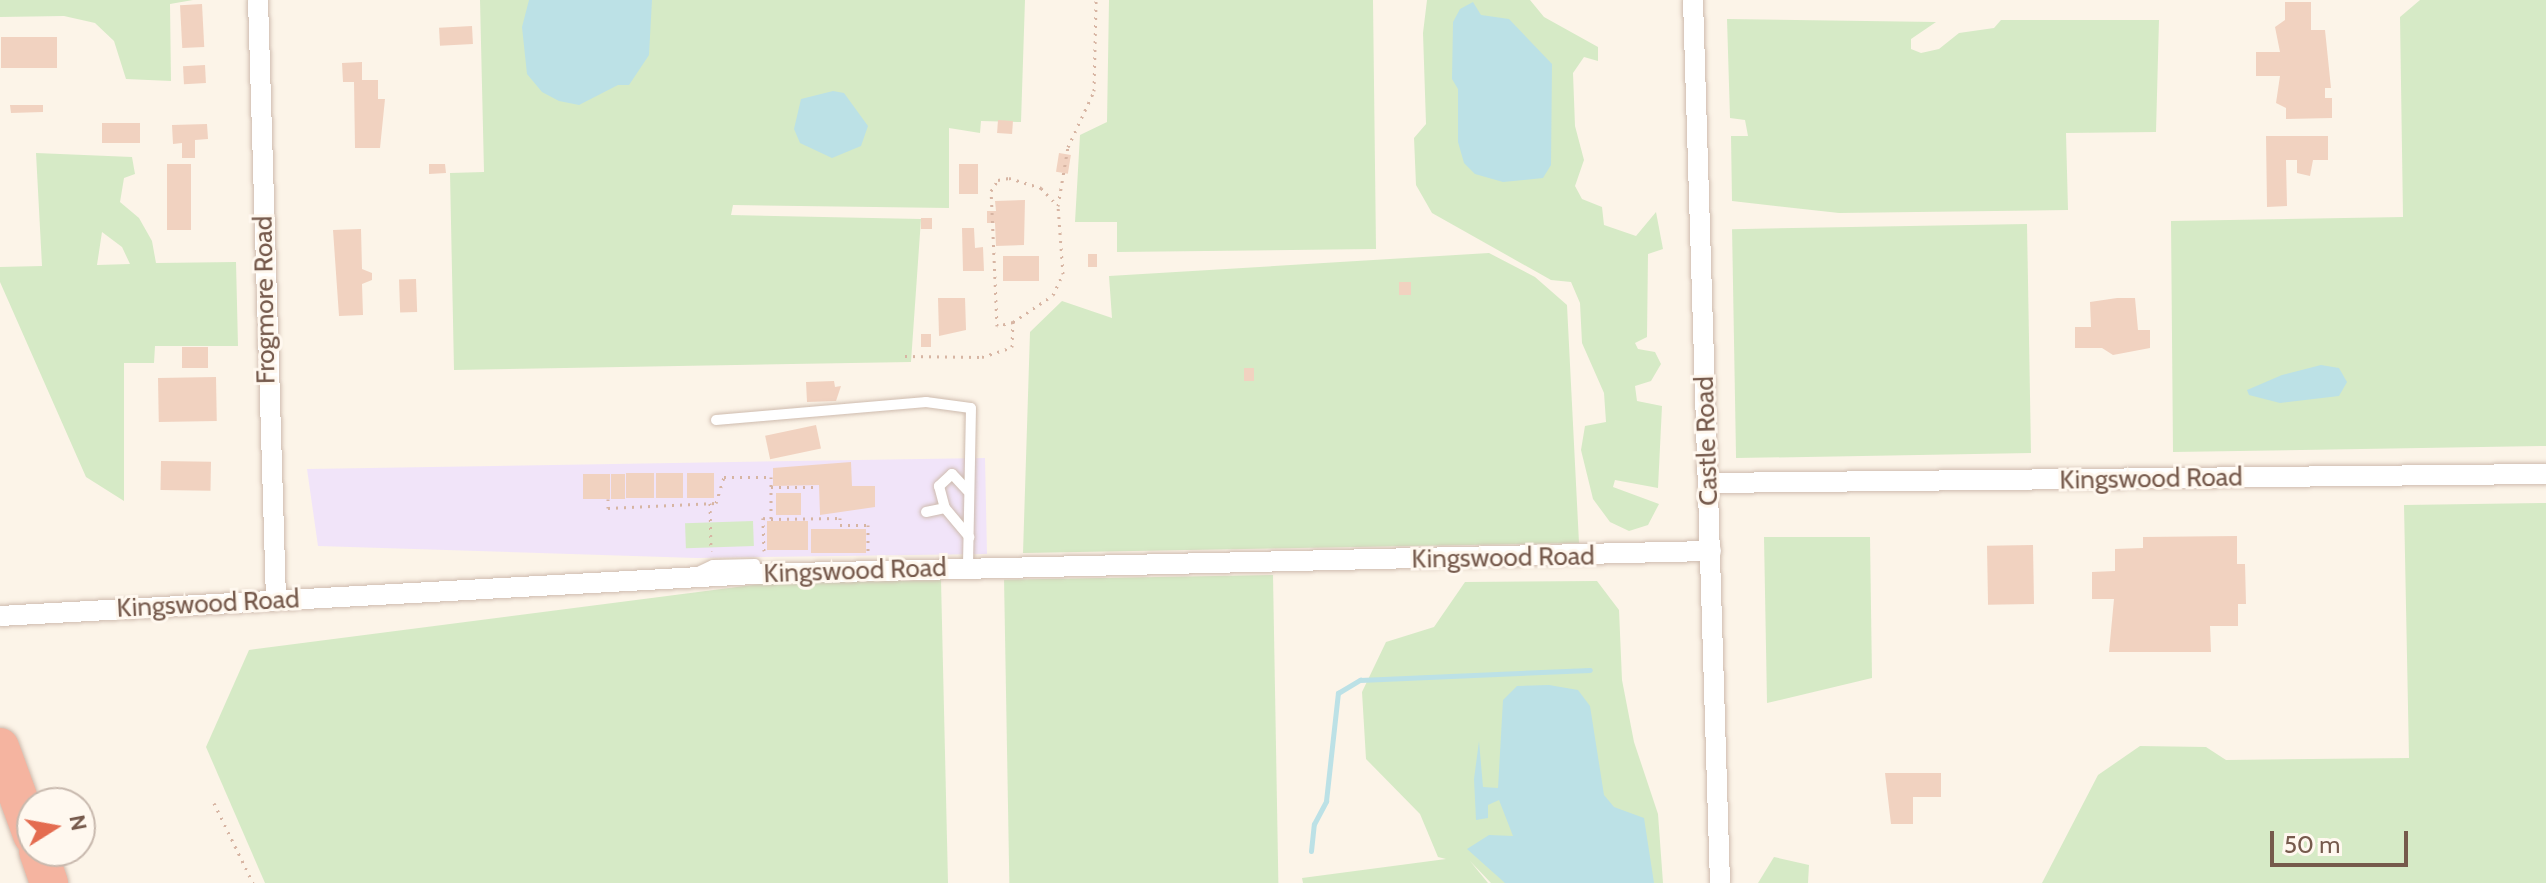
<!DOCTYPE html>
<html>
<head>
<meta charset="utf-8">
<style>
  body { margin:0 }
  #map { position:relative; width:2546px; height:883px; overflow:hidden; background:#fcf4e8; font-family:Cabin,sans-serif }
  div>[style] { position:absolute }
  [style*='--x'] { left:calc(var(--x)*1px); top:calc(var(--y)*1px); width:calc(var(--w)*1px); rotate:calc(var(--a)*1deg) }
  .education>* { inset:0; background:#f1e4f9 }
  .green>* { inset:0; background:#d6eac6; transform-origin:0 0 }
  .water>* { inset:0; background:#bce1e6 }
  .stream>* { height:5px; margin:-2.5px; padding:0 2.5px; transform-origin:2.5px; border-radius:2.5px; background:#bce1e6 }
  .building>* { inset:0; background:#f1d2c0; transform-origin:0 0 }
  .path>* { height:3px; margin-top:-1.5px; transform-origin:0; background:repeating-linear-gradient(90deg,#d7b5a3 0 2px,transparent 0 8px) }
  .roads { filter:drop-shadow(0 0 2px #cebbae) drop-shadow(0 0 2px #cebbae) }
  .lane>* { height:10px; margin:-5px; padding:0 5px; transform-origin:5px; border-radius:5px; background:#fff }
  .street>* { height:20px; margin:-10px; padding:0 10px; transform-origin:10px; border-radius:10px; background:#fff }
  .highway>* { height:38px; margin:-19px; padding:0 19px; transform-origin:19px; border-radius:19px; background:#f5b4a0 }
  span { translate:-50% -50%; white-space:nowrap; text-align:center; line-height:1.15; -webkit-text-stroke:6px #fff8ef; paint-order:stroke }
  .street-label { font-size:26px; color:#765a4c }
  .north { position:absolute; left:16px; top:787px; width:80px; height:80px; box-sizing:border-box; background:#fff8ef; border:2px solid #c8b9ae; border-radius:50%; rotate:79deg; font-size:22px; font-weight:700; line-height:32px; text-align:center; color:#765a4c }
  .north::after { content:''; display:block; margin:auto; width:28px; height:36px; background:#e46c50; clip-path:polygon(50% 0,100% 100%,50% 72%,0 100%) }
  .scale { position:absolute; left:2270px; top:831px; width:138px; height:36px; box-sizing:border-box; border:4px solid #765a4c; border-top:0; padding-left:10px; font-size:24px; line-height:28px; white-space:nowrap; color:#765a4c; -webkit-text-stroke:6px #fff8ef; paint-order:stroke }
</style>
</head>
<body>
<div id="map">
  <div class="education">
    <div style="clip-path:polygon(985px 458px,987px 554px,696px 558px,318px 546px,307px 469px)"></div>
  </div>
  <div class="green">
    <div style="clip-path:polygon(0 0,193px 0,170px 4px,171px 81px,126px 79px,114px 41px,95px 23px,64px 16px,0 17px)"></div>
    <div style="clip-path:polygon(480px 0,1025px 0,1021px 122px,981px 121px,980px 133px,949px 128px,949px 208px,733px 205px,731px 215px,921px 219px,911px 362px,454px 370px,450px 173px,484px 172px)"></div>
    <div style="clip-path:polygon(1109px 0,1373px 0,1376px 249px,1117px 252px,1117px 222px,1075px 222px,1080px 135px,1107px 122px)"></div>
    <div style="clip-path:polygon(1427px 0,1530px 0,1544px 17px,1598px 47px,1598px 61px,1584px 57px,1573px 73px,1575px 126px,1584px 160px,1575px 186px,1582px 199px,1602px 207px,1604px 225px,1636px 236px,1656px 212px,1663px 249px,1648px 254px,1647px 337px,1635px 343px,1638px 349px,1655px 352px,1661px 364px,1651px 381px,1635px 386px,1637px 401px,1662px 406px,1658px 488px,1615px 480px,1613px 487px,1659px 504px,1648px 525px,1629px 531px,1610px 522px,1593px 499px,1581px 450px,1585px 426px,1606px 422px,1604px 393px,1582px 343px,1580px 303px,1571px 282px,1551px 280px,1432px 213px,1416px 185px,1414px 138px,1426px 124px,1423px 33px)"></div>
    <div style="clip-path:polygon(2420px 0,2546px 0,2546px 446px,2173px 452px,2171px 221px,2403px 217px,2400px 17px)"></div>
    <div style="clip-path:polygon(1727px 19px,1936px 22px,1911px 39px,1911px 49px,1921px 53px,1939px 49px,1959px 33px,1994px 28px,2001px 20px,2159px 20px,2156px 132px,2066px 133px,2068px 210px,1839px 213px,1732px 201px,1731px 136px,1748px 136px,1745px 120px,1730px 118px)"></div>
    <div style="clip-path:polygon(evenodd,36px 153px,132px 157px,135px 174px,124px 178px,120px 202px,139px 218px,152px 241px,156px 263px,236px 262px,238px 346px,155px 346px,154px 363px,124px 363px,124px 501px,86px 477px,0 282px,0 267px,42px 266px,36px 153px,102px 232px,122px 247px,130px 264px,97px 265px,102px 232px)"></div>
    <div style="left:2027px;top:224px;width:229px;height:295px;rotate:89deg"></div>
    <div style="clip-path:polygon(1489px 253px,1535px 277px,1567px 305px,1579px 543px,1023px 553px,1030px 332px,1062px 301px,1112px 318px,1109px 276px)"></div>
    <div style="clip-path:polygon(2546px 503px,2546px 883px,2042px 883px,2098px 775px,2140px 746px,2206px 747px,2226px 760px,2409px 758px,2404px 505px)"></div>
    <div style="left:753px;top:521px;width:25px;height:68px;rotate:88deg"></div>
    <div style="clip-path:polygon(1764px 537px,1870px 537px,1872px 678px,1767px 703px)"></div>
    <div style="left:1273px;top:575px;width:308px;height:269px;rotate:89deg"></div>
    <div style="clip-path:polygon(941px 580px,948px 883px,265px 883px,206px 747px,249px 650px,768px 583px)"></div>
    <div style="clip-path:polygon(1597px 581px,1619px 610px,1622px 680px,1634px 742px,1658px 814px,1663px 883px,1491px 883px,1470px 861px,1488px 883px,1303px 883px,1302px 878px,1446px 859px,1438px 857px,1420px 814px,1366px 759px,1362px 692px,1386px 642px,1434px 627px,1465px 582px)"></div>
    <div style="clip-path:polygon(1774px 857px,1809px 865px,1808px 883px,1758px 883px)"></div>
  </div>
  <div class="water">
    <div style="clip-path:polygon(529px 0,652px 0,649px 55px,629px 85px,618px 85px,579px 105px,559px 101px,542px 92px,527px 74px,522px 27px)"></div>
    <div style="clip-path:polygon(1473px 2px,1481px 15px,1509px 19px,1552px 64px,1551px 165px,1543px 178px,1503px 182px,1475px 174px,1464px 163px,1458px 142px,1458px 89px,1452px 79px,1453px 22px,1460px 9px)"></div>
    <div style="clip-path:polygon(833px 91px,844px 93px,868px 126px,861px 146px,832px 158px,800px 143px,794px 129px,801px 99px)"></div>
    <div style="clip-path:polygon(2321px 365px,2339px 368px,2347px 382px,2339px 396px,2280px 403px,2249px 395px,2247px 390px,2282px 375px)"></div>
    <div style="clip-path:polygon(1549px 685px,1578px 690px,1590px 706px,1604px 795px,1614px 807px,1644px 818px,1654px 883px,1505px 883px,1467px 849px,1489px 835px,1513px 836px,1499px 800px,1488px 805px,1488px 818px,1476px 820px,1474px 779px,1479px 741px,1483px 787px,1498px 788px,1503px 700px,1517px 686px)"></div>
  </div>
  <div class="stream">
    <div style="--x:1311;--y:851;--w:27;--a:-84"></div>
    <div style="--x:1314;--y:824;--w:26;--a:-62"></div>
    <div style="--x:1326;--y:801;--w:109;--a:-83.7"></div>
    <div style="--x:1338;--y:693;--w:26;--a:-31"></div>
    <div style="--x:1360;--y:680;--w:230;--a:-2.5"></div>
  </div>
  <div class="building">
    <div style="clip-path:polygon(2285px 2px,2311px 2px,2311px 30px,2325px 30px,2331px 88px,2325px 88px,2325px 98px,2332px 98px,2332px 118px,2286px 119px,2286px 108px,2276px 103px,2280px 76px,2256px 76px,2256px 52px,2280px 52px,2275px 27px,2285px 20px)"></div>
    <div style="left:202px;top:4px;width:43px;height:22px;rotate:87deg"></div>
    <div style="left:472px;top:26px;width:18px;height:33px;rotate:87deg"></div>
    <div style="left:57px;top:37px;width:31px;height:56px;rotate:90deg"></div>
    <div style="clip-path:polygon(362px 62px,362px 80px,378px 80px,378px 99px,385px 99px,380px 148px,355px 148px,354px 82px,343px 82px,342px 63px)"></div>
    <div style="left:205px;top:65px;width:18px;height:22px;rotate:87deg"></div>
    <div style="clip-path:polygon(10px 105px,43px 105px,43px 112px,11px 113px)"></div>
    <div style="left:998px;top:120px;width:15px;height:13px;rotate:4deg"></div>
    <div style="left:140px;top:123px;width:20px;height:38px;rotate:90deg"></div>
    <div style="clip-path:polygon(207px 124px,208px 139px,195px 140px,195px 158px,182px 158px,182px 143px,173px 144px,172px 125px)"></div>
    <div style="clip-path:polygon(2266px 136px,2328px 136px,2328px 160px,2313px 160px,2310px 176px,2297px 173px,2297px 160px,2286px 160px,2287px 206px,2267px 207px)"></div>
    <div style="left:1059px;top:153px;width:12px;height:19px;rotate:9deg"></div>
    <div style="left:167px;top:164px;width:24px;height:66px"></div>
    <div style="clip-path:polygon(429px 164px,445px 164px,446px 173px,429px 174px)"></div>
    <div style="left:959px;top:164px;width:19px;height:30px"></div>
    <div style="clip-path:polygon(1025px 200px,1024px 245px,996px 246px,995px 223px,987px 223px,987px 211px,996px 211px,995px 201px)"></div>
    <div style="left:921px;top:218px;width:11px;height:11px"></div>
    <div style="clip-path:polygon(962px 228px,974px 228px,975px 248px,983px 247px,984px 271px,963px 271px)"></div>
    <div style="clip-path:polygon(361px 229px,362px 269px,372px 273px,372px 280px,362px 284px,363px 315px,339px 316px,333px 230px)"></div>
    <div style="left:1088px;top:254px;width:9px;height:13px"></div>
    <div style="left:1003px;top:256px;width:36px;height:25px"></div>
    <div style="left:416px;top:279px;width:33px;height:17px;rotate:88deg"></div>
    <div style="left:1399px;top:282px;width:12px;height:13px"></div>
    <div style="clip-path:polygon(938px 298px,965px 298px,966px 330px,939px 336px)"></div>
    <div style="clip-path:polygon(2117px 298px,2135px 298px,2138px 330px,2150px 330px,2150px 348px,2113px 355px,2102px 348px,2075px 348px,2075px 327px,2091px 327px,2090px 302px)"></div>
    <div style="left:921px;top:334px;width:10px;height:13px"></div>
    <div style="left:182px;top:347px;width:26px;height:21px"></div>
    <div style="left:1244px;top:368px;width:10px;height:13px"></div>
    <div style="left:216px;top:377px;width:44px;height:58px;rotate:89deg"></div>
    <div style="clip-path:polygon(834px 381px,835px 387px,841px 386px,836px 401px,807px 402px,806px 382px)"></div>
    <div style="left:816px;top:425px;width:24px;height:52px;rotate:78deg"></div>
    <div style="left:161px;top:461px;width:50px;height:29px;rotate:1deg"></div>
    <div style="clip-path:polygon(851px 462px,852px 486px,875px 486px,875px 507px,820px 515px,819px 485px,773px 486px,773px 468px)"></div>
    <div style="left:654px;top:473px;width:25px;height:28px;rotate:90deg"></div>
    <div style="left:656px;top:473px;width:27px;height:25px"></div>
    <div style="left:687px;top:473px;width:27px;height:25px"></div>
    <div style="left:583px;top:474px;width:27px;height:25px"></div>
    <div style="left:611px;top:474px;width:14px;height:25px"></div>
    <div style="left:776px;top:493px;width:25px;height:22px"></div>
    <div style="left:767px;top:521px;width:41px;height:29px"></div>
    <div style="left:811px;top:529px;width:55px;height:24px"></div>
    <div style="clip-path:polygon(2237px 536px,2237px 564px,2245px 564px,2246px 604px,2238px 604px,2238px 626px,2210px 626px,2211px 652px,2109px 652px,2114px 599px,2092px 599px,2092px 572px,2115px 571px,2115px 549px,2143px 548px,2143px 537px)"></div>
    <div style="left:2033px;top:545px;width:59px;height:46px;rotate:89deg"></div>
    <div style="clip-path:polygon(1885px 773px,1941px 773px,1941px 797px,1913px 797px,1913px 824px,1891px 824px)"></div>
  </div>
  <div class="path">
    <div style="--x:1013;--y:322;--w:16;--a:166"></div>
    <div style="--x:997;--y:326;--w:135;--a:-92.5"></div>
    <div style="--x:991;--y:191;--w:13;--a:-58"></div>
    <div style="--x:998;--y:180;--w:11;--a:-10"></div>
    <div style="--x:1009;--y:178;--w:34;--a:17"></div>
    <div style="--x:1041;--y:188;--w:23;--a:47"></div>
    <div style="--x:905;--y:356;--w:77;--a:0.7"></div>
    <div style="--x:982;--y:357;--w:32;--a:-18"></div>
    <div style="--x:1012;--y:347;--w:25;--a:-88"></div>
    <div style="--x:1013;--y:322;--w:48;--a:-34"></div>
    <div style="--x:1053;--y:295;--w:23;--a:-65"></div>
    <div style="--x:1063;--y:274;--w:68;--a:-94.2"></div>
    <div style="--x:1058;--y:206;--w:60;--a:-80.4"></div>
    <div style="--x:1068;--y:147;--w:62;--a:-65.1"></div>
    <div style="--x:1094;--y:91;--w:91;--a:-88.7"></div>
    <div style="--x:771;--y:487;--w:48;--a:0"></div>
    <div style="--x:608;--y:499;--w:9;--a:90"></div>
    <div style="--x:608;--y:508;--w:108;--a:-2.7"></div>
    <div style="--x:716;--y:503;--w:27;--a:-73"></div>
    <div style="--x:724;--y:477;--w:47;--a:0"></div>
    <div style="--x:771;--y:477;--w:42;--a:90"></div>
    <div style="--x:771;--y:519;--w:69;--a:-0.8"></div>
    <div style="--x:840;--y:518;--w:7;--a:90"></div>
    <div style="--x:840;--y:525;--w:31;--a:0"></div>
    <div style="--x:710;--y:503;--w:48;--a:88.8"></div>
    <div style="--x:868;--y:525;--w:28;--a:90"></div>
    <div style="--x:764;--y:551;--w:33;--a:-92"></div>
    <div style="--x:763;--y:518;--w:8;--a:7"></div>
    <div style="--x:214;--y:803;--w:89;--a:64"></div>
  </div>
  <div class="roads">
    <div class="lane">
      <div style="--x:716;--y:420;--w:211;--a:-4.9"></div>
      <div style="--x:926;--y:402;--w:45;--a:7.6"></div>
      <div style="--x:971;--y:408;--w:160;--a:91.1"></div>
      <div style="--x:967;--y:490;--w:22;--a:-133"></div>
      <div style="--x:952;--y:474;--w:18;--a:137"></div>
      <div style="--x:939;--y:486;--w:23;--a:75"></div>
      <div style="--x:945;--y:508;--w:38;--a:50"></div>
      <div style="--x:926;--y:512;--w:19;--a:-12"></div>
      <div style="--x:700;--y:571;--w:14;--a:-25"></div>
      <div style="--x:713;--y:565;--w:42;--a:-1.4"></div>
    </div>
    <div class="street">
      <div style="--x:258;--y:0;--w:600;--a:88.28"></div>
      <div style="--x:1693;--y:0;--w:883;--a:88.25"></div>
      <div style="--x:1709;--y:483;--w:837;--a:-0.62"></div>
      <div style="--x:0;--y:616;--w:754;--a:-3.19"></div>
      <div style="--x:753;--y:574;--w:958;--a:-1.38"></div>
    </div>
    <div class="highway">
      <div style="--x:0;--y:747;--w:94;--a:70"></div>
      <div style="--x:38;--y:851;--w:34;--a:71"></div>
    </div>
  </div>
  <div class="street-label">
    <span style="left:265px;top:300px;rotate:-91deg">Frogmore Road</span>
    <span style="left:1707px;top:441px;rotate:-92deg">Castle Road</span>
    <span style="left:2151px;top:479px;rotate:-1deg">Kingswood Road</span>
    <span style="left:1503px;top:558px;rotate:-1deg">Kingswood Road</span>
    <span style="left:855px;top:571px;rotate:-2deg">Kingswood Road</span>
    <span style="left:208px;top:604px;rotate:-3deg">Kingswood Road</span>
  </div>
  <div class="north">N</div>
  <div class="scale">50 m</div>
</div>
</body>
</html>
